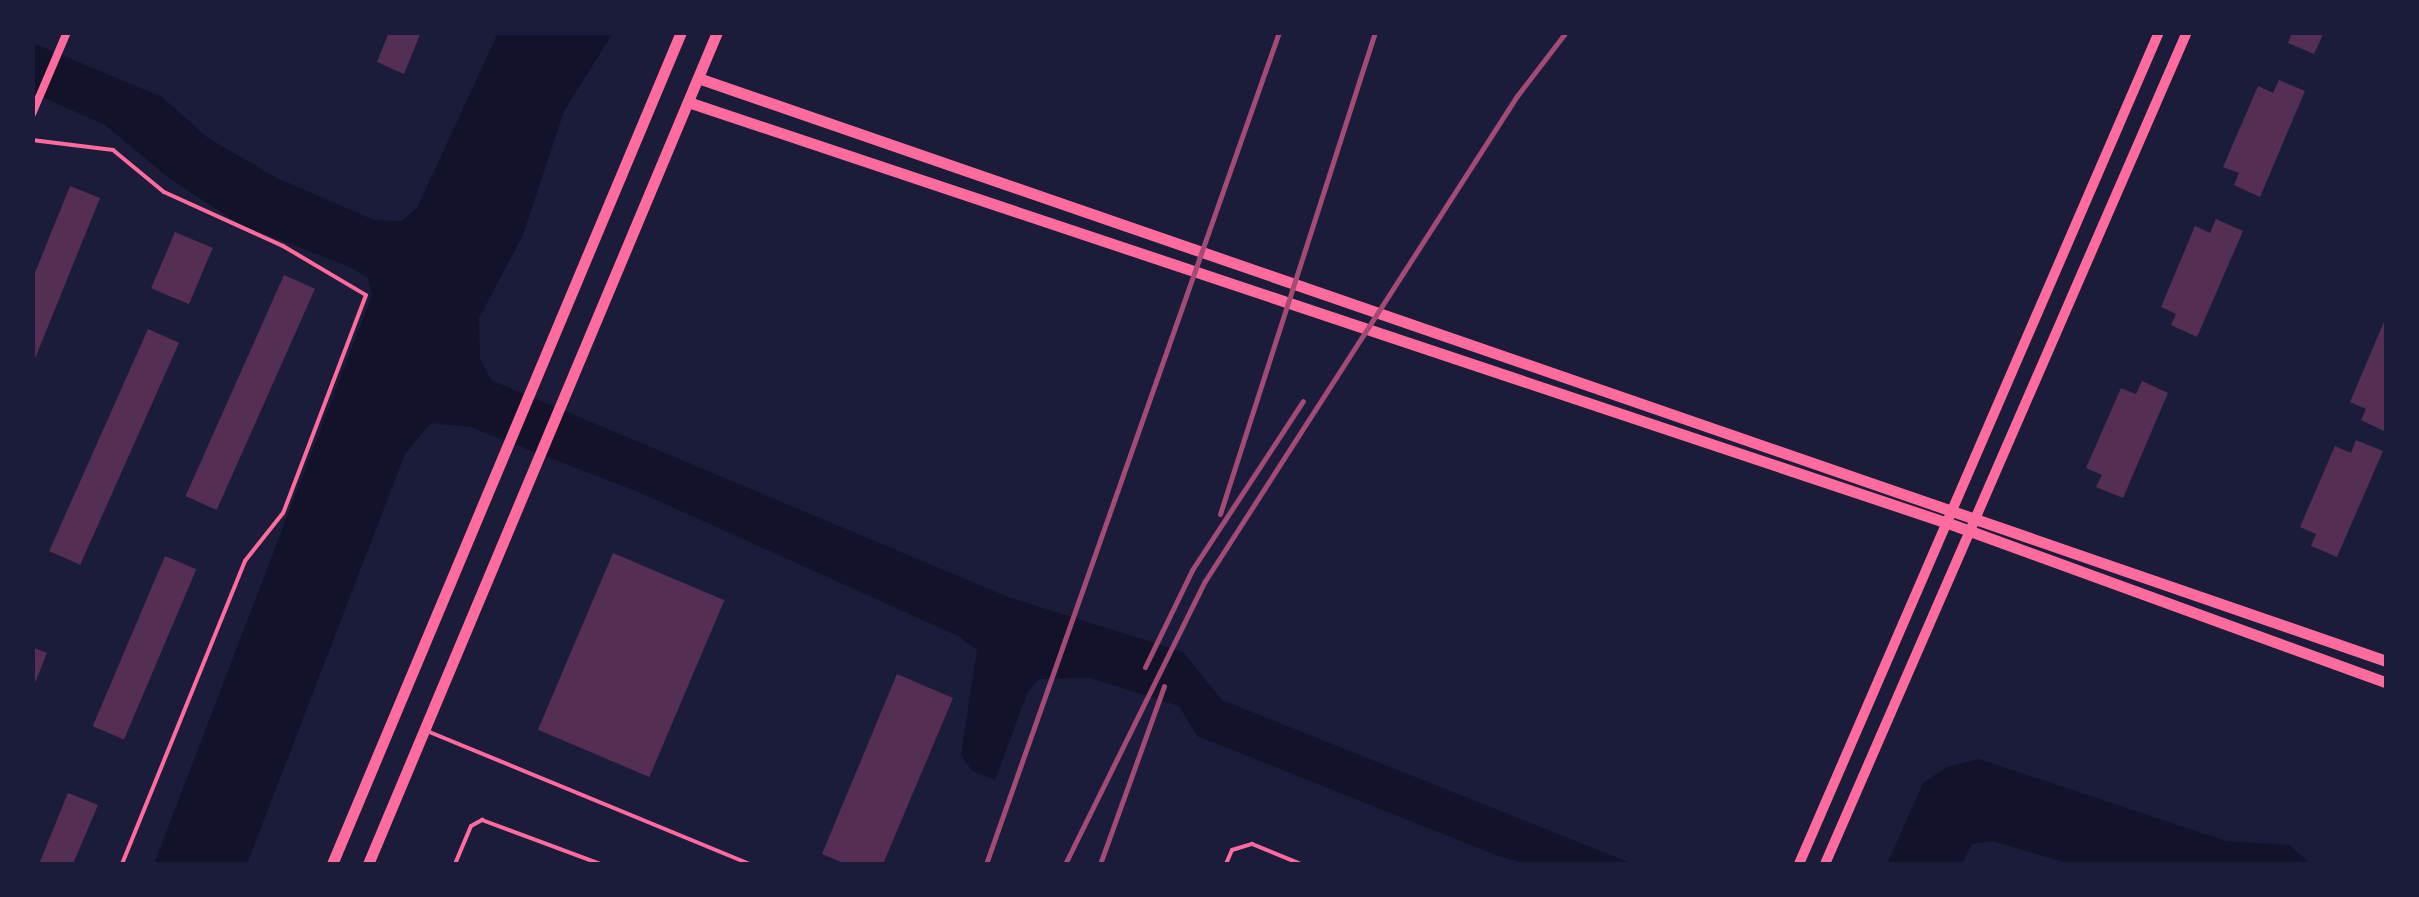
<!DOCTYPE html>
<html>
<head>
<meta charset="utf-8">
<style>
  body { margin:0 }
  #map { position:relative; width:2419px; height:897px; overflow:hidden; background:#1b1b3a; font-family:"Work Sans",sans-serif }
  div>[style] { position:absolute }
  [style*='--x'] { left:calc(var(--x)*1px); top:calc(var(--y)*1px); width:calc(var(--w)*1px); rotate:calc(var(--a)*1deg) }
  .water>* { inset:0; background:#12122b }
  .building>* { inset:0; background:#542f53; transform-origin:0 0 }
  .path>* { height:4px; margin:-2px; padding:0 2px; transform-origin:2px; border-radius:2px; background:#ff6b9d }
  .service>* { height:4px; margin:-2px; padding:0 2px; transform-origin:2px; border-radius:2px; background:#ff6b9d }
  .minor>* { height:8px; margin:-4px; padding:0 4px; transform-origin:4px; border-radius:4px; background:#ff6b9d }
  .tertiary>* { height:10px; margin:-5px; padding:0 5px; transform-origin:5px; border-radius:5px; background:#ff6b9d }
  .secondary>* { height:11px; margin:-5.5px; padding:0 5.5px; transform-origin:5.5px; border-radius:5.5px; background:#ff6b9d }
  .rail>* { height:5px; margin:-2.5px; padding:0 2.5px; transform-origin:2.5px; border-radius:2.5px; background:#a44b75 }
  span { translate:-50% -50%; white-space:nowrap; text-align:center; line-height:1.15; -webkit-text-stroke:8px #1b1b3a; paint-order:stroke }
  .frame { position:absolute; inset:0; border:35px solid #1b1b3a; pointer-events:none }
</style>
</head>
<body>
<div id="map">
  <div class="water">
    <div style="clip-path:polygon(498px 33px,613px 33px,564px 111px,523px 235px,479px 318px,480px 358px,491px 380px,1008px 597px,1183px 652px,1222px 700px,1633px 864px,1528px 864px,1501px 857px,1197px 736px,1179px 706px,1090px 678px,1039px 679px,1028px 691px,995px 780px,972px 771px,961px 755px,977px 650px,958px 636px,641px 493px,470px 427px,431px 423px,405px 454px,247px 864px,154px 864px,372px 295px,368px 278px,352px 268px,239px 224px,169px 178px,105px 125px,33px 93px,33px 43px,162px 97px,208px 138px,277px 178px,374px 220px,402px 221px,417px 208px)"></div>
    <div style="clip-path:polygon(1979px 759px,2226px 841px,2289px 845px,2311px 864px,2071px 864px,1992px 841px,1972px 844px,1962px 864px,1887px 864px,1923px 783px,1947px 767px)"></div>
  </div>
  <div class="building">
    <div style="clip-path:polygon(389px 32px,421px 32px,404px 74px,377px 62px)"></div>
    <div style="clip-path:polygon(2292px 32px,2324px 32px,2314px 54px,2288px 43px)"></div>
    <div style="clip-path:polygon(2279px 80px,2305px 91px,2260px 197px,2234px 185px,2239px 173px,2223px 167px,2258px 86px,2273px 93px)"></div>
    <div style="clip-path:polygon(70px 186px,100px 198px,32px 366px,32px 280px)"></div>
    <div style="clip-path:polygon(2216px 219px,2243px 231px,2197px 337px,2171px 325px,2176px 314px,2161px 307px,2195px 226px,2210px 233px)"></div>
    <div style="left:175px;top:232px;width:41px;height:61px;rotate:23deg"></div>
    <div style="left:284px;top:275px;width:34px;height:242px;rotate:24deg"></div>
    <div style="clip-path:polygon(2386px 317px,2386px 432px,2361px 420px,2366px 409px,2350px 402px)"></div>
    <div style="left:148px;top:329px;width:34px;height:243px;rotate:24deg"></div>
    <div style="clip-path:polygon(2142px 381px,2168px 393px,2123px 498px,2096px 487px,2102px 475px,2086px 468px,2121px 388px,2136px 394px)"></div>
    <div style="clip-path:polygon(2356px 440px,2383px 451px,2337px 557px,2311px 546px,2316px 534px,2300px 527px,2335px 446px,2351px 453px)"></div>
    <div style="left:613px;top:553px;width:121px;height:192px;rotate:23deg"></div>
    <div style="left:165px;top:556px;width:34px;height:185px;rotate:23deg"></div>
    <div style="clip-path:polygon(32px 647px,47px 653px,33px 688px,32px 688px)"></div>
    <div style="clip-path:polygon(897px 674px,953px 698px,883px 864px,846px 864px,822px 854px)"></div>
    <div style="clip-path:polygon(68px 793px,98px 805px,73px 864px,39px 864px)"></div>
  </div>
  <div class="path">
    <div style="--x:32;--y:140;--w:82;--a:7"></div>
    <div style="--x:113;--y:150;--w:66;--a:39.5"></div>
    <div style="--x:164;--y:192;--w:131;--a:24.4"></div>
    <div style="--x:283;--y:246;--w:96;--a:30.6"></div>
    <div style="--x:366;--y:295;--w:233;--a:110.8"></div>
    <div style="--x:283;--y:513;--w:61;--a:128.4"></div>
    <div style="--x:245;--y:561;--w:327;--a:112.1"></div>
  </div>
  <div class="service">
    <div style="--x:427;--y:731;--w:349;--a:22.4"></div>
    <div style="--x:455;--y:864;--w:41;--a:-67.2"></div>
    <div style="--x:471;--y:826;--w:13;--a:-29"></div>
    <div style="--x:482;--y:820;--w:126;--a:20.4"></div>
    <div style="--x:1226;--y:864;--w:15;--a:-67"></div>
    <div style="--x:1232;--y:850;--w:21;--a:-17"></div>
    <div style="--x:1252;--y:844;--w:53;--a:22.2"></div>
  </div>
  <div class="minor">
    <div style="--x:32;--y:114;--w:89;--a:-66.9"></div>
  </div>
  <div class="tertiary">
    <div style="--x:1799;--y:864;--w:907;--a:-66.6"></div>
    <div style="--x:1825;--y:864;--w:907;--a:-66.49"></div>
  </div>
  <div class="secondary">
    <div style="--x:698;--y:78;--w:1786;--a:19.05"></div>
    <div style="--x:688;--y:102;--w:1328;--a:18.48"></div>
    <div style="--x:1948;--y:523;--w:466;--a:20"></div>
    <div style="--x:332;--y:864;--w:902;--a:-67.24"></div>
    <div style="--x:368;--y:864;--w:902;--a:-67.24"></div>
  </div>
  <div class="rail">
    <div style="--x:1220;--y:514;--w:506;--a:-72.17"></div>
    <div style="--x:1145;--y:667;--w:108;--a:-64.1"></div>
    <div style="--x:1192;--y:570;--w:202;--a:-56.7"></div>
    <div style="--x:986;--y:864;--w:882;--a:-70.6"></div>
    <div style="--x:1065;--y:864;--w:316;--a:-63.7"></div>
    <div style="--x:1205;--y:581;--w:577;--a:-57.25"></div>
    <div style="--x:1517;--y:96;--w:81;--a:-52.6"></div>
    <div style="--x:1100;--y:864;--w:189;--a:-70.2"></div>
  </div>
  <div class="frame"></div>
</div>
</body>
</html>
